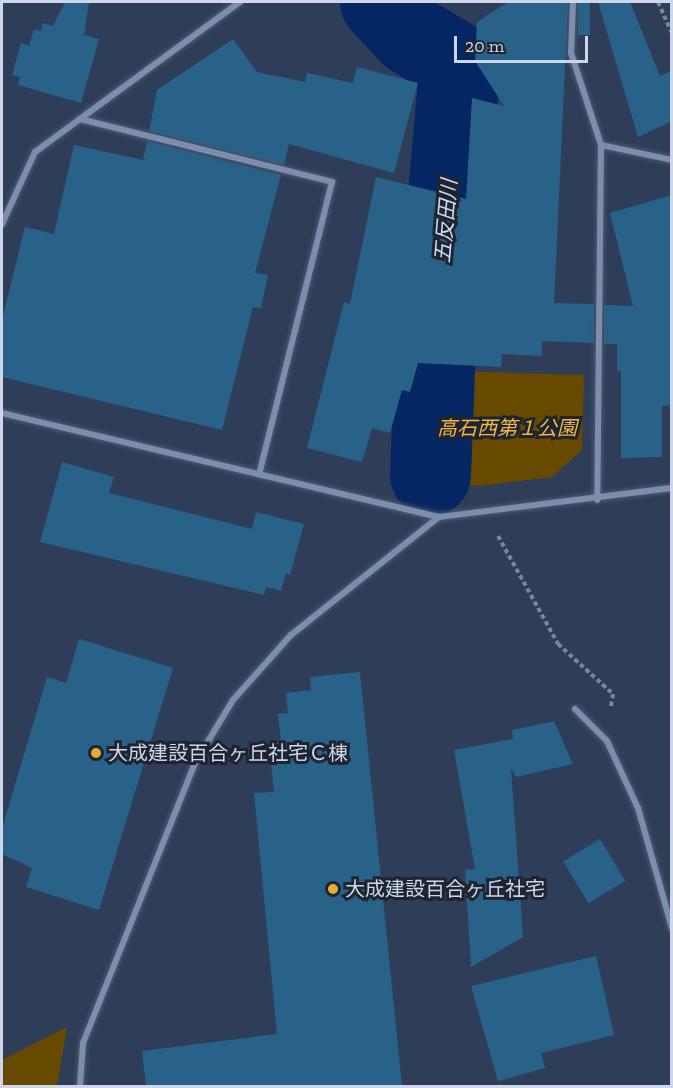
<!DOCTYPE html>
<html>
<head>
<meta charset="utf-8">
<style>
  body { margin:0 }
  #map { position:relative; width:673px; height:1088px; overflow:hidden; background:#2f3e58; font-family:"Zilla Slab","Noto Sans JP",serif }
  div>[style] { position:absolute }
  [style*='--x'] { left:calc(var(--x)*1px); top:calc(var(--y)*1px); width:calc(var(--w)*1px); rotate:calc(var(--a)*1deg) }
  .green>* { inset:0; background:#684900 }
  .river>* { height:81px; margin:-40.5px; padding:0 40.5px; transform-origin:40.5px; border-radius:40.5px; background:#042764 }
  .building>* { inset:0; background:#286288; transform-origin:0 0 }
  .path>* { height:4px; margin-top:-2px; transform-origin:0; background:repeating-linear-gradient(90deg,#78859b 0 4.5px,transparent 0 7.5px) }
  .roads { filter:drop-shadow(0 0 2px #4d5a70) drop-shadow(0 0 2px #4d5a70) }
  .street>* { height:6px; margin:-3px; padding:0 3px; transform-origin:3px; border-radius:3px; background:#7c8ead }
  .dots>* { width:16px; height:16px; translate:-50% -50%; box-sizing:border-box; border:3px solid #1e2531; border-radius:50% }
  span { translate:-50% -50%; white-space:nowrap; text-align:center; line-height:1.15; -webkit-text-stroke:6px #1e2531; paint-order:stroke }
  .park-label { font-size:20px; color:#efb64a; font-style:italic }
  .poi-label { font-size:20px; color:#cdd7e8 }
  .left { translate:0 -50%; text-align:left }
  .water-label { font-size:21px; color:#cddbf2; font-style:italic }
  .frame { position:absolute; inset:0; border:3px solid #cdd7e8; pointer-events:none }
  .scale { position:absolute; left:454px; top:36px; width:134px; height:27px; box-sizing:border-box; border:3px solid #cdd7e8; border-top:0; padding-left:8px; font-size:18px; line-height:21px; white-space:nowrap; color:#cdd7e8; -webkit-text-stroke:4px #1e2531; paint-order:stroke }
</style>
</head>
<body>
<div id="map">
  <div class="green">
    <div style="clip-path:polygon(453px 371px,584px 375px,582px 450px,552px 477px,479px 486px,449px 483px)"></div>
    <div style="clip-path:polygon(67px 1027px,57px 1086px,2px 1086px,2px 1060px)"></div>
  </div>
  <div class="river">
    <div style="--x:380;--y:2;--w:45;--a:46.8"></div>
    <div style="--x:411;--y:35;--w:45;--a:30.5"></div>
    <div style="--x:450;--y:58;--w:24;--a:71"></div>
    <div style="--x:458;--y:81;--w:265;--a:95"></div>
    <div style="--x:435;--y:345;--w:130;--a:92.2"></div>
  </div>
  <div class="building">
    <div style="clip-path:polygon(65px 2px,89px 2px,84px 35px,99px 39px,81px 103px,18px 85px,20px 77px,12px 75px,21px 43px,29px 46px,34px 29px,41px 31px,43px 23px,53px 26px)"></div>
    <div style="clip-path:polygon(508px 2px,568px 2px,554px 303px,594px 304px,594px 343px,542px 341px,542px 356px,502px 354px,501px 367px,418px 363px,410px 392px,402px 390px,390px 433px,372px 428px,362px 462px,307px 448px,344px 302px,350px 304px,376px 177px,466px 199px,472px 98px,504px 106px,475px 61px,477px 22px)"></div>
    <div style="left:578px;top:2px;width:12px;height:33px"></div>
    <div style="clip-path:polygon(598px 2px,630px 2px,660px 76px,672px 71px,672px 121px,638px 137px)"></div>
    <div style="clip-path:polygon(233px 39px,257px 72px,305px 82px,307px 73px,353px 83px,357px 67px,418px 83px,394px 173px,289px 144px,284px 165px,149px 131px,157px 90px)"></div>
    <div style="clip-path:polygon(147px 141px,281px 175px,255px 273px,268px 275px,261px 308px,253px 307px,222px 430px,2px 377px,2px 320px,25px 227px,54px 234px,74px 145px,143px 160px)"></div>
    <div style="clip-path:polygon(672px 195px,672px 405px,662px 406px,662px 457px,621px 458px,621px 371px,617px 371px,617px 344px,604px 344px,604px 305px,633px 306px,610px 213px)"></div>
    <div style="clip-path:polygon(62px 462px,114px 477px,109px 493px,252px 529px,256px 512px,304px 524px,290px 575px,286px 573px,281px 591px,266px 587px,264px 595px,40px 542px)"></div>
    <div style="clip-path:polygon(79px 639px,173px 668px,99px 910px,26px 887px,32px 868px,2px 854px,2px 829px,47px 677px,66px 683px)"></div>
    <div style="clip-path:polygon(360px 672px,402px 1086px,146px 1086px,142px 1051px,277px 1034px,254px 793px,274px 792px,269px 744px,281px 742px,278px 714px,288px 713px,286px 693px,311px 690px,310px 677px)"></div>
    <div style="clip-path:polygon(554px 721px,573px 764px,516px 777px,511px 768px,523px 937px,471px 967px,465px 870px,475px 869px,454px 750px,513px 739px,512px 730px)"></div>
    <div style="left:600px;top:839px;width:49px;height:43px;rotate:59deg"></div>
    <div style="clip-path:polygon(596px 956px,614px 1035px,541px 1053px,545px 1068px,498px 1081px,471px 986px)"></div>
  </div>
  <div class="path">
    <div style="--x:658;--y:2;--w:35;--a:66"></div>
    <div style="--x:498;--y:536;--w:124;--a:60.9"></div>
    <div style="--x:558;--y:644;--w:74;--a:42.3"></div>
    <div style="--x:613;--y:694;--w:13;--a:99"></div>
  </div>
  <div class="roads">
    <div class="street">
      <div style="--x:573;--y:2;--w:51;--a:92.2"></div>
      <div style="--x:571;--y:53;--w:97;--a:71.9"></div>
      <div style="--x:601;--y:145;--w:355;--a:90.6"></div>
      <div style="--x:80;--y:119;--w:198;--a:-36.2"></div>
      <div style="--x:601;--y:145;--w:73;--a:11.9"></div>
      <div style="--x:2;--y:224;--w:79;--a:-65.4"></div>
      <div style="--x:35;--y:152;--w:56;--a:-36.3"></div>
      <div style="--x:80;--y:119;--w:260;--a:14"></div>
      <div style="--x:332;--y:182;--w:301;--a:104"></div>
      <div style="--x:2;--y:413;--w:449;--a:13.4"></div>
      <div style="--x:439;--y:517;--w:235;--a:-7.1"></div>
      <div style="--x:575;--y:709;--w:45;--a:45"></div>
      <div style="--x:607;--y:741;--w:74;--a:65.2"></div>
      <div style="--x:638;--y:808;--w:125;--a:74.2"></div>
      <div style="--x:80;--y:1086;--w:43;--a:-86"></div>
      <div style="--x:83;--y:1043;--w:302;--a:-68.2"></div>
      <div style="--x:195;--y:763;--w:74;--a:-58.9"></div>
      <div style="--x:233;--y:700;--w:87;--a:-48.3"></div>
      <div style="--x:291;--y:635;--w:189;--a:-38.6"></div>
    </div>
  </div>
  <div class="dots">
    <div style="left:96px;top:753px;background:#e6ac36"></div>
    <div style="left:333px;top:889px;background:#e6ac36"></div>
  </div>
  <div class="park-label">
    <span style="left:507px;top:428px">高石西第１公園</span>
  </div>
  <div class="poi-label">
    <span class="left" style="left:108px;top:753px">大成建設百合ヶ丘社宅Ｃ棟</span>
    <span class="left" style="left:345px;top:889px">大成建設百合ヶ丘社宅</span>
  </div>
  <div class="water-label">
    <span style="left:446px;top:221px;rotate:-85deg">五反田川</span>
  </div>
  <div class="frame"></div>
  <div class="scale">20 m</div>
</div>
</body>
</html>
